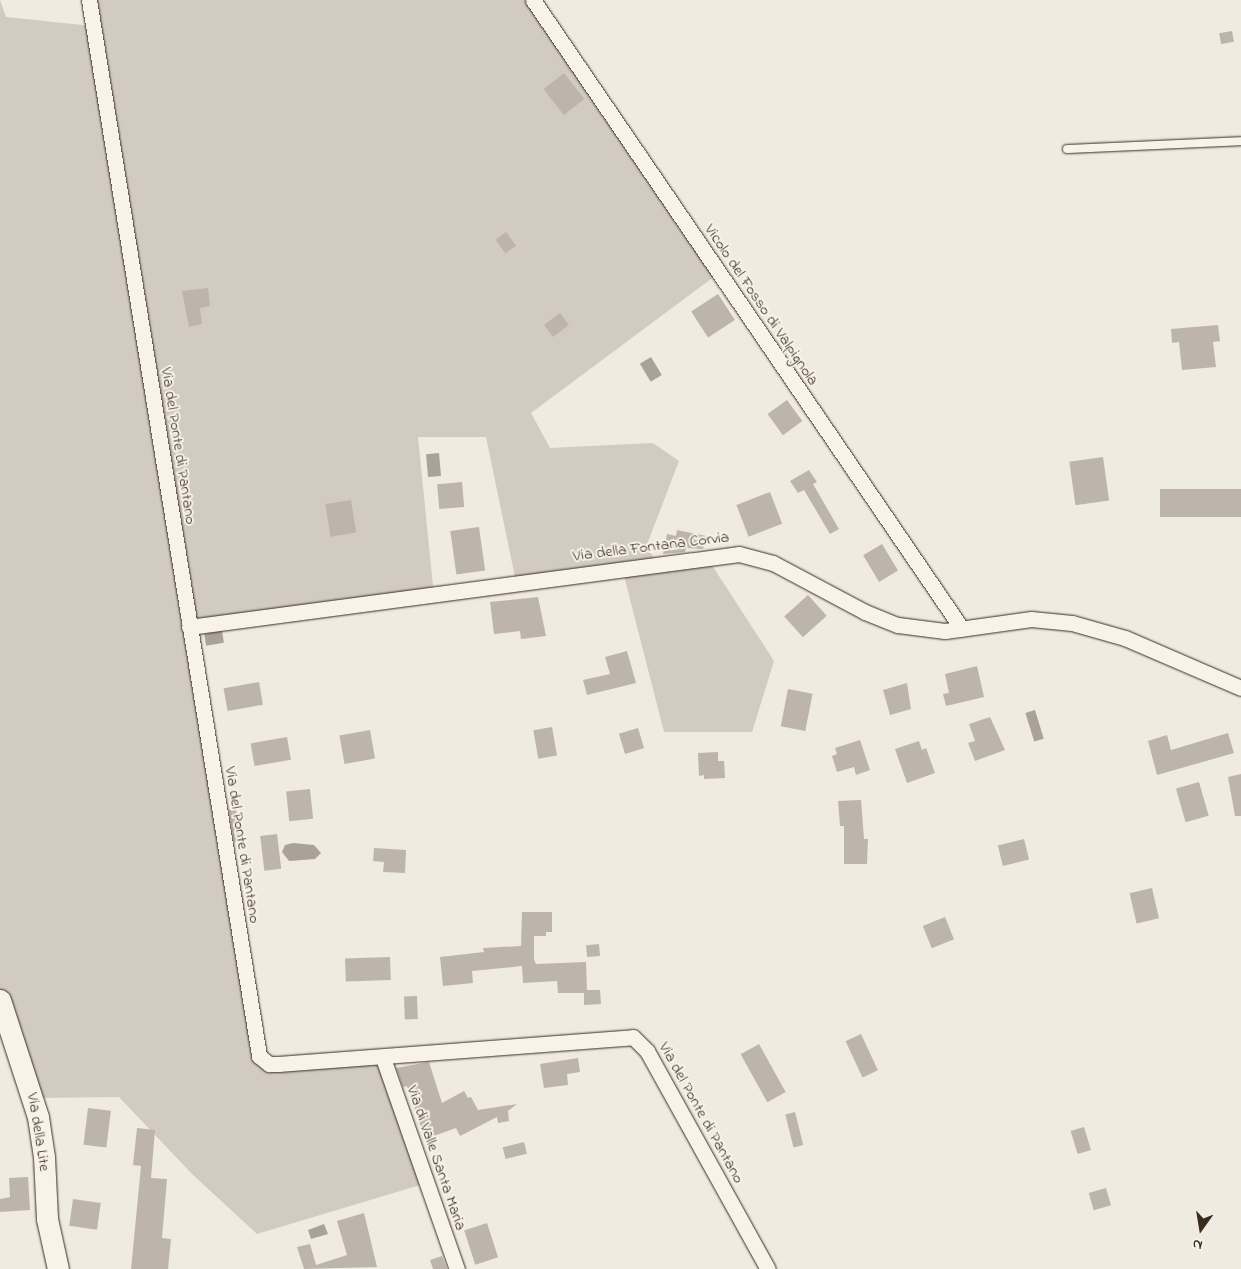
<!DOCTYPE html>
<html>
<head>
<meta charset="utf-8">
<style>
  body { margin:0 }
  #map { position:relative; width:1241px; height:1269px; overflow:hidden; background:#efebe0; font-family:"Indie Flower",sans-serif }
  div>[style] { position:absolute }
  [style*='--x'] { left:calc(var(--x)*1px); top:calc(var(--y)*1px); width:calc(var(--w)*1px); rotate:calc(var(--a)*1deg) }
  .green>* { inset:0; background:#d1cbc0 }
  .water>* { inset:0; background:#aaa296; transform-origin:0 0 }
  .building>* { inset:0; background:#bdb5aa; transform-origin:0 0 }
  .roads { filter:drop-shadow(0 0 1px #3b2a1e) drop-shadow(0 0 1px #3b2a1e) }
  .lane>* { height:8px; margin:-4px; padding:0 4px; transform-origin:4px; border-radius:4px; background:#f7f3e8 }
  .street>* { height:15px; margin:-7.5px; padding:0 7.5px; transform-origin:7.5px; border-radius:7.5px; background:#f7f3e8 }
  .secondary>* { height:21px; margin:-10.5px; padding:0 10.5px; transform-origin:10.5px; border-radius:10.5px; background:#f7f3e8 }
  span { translate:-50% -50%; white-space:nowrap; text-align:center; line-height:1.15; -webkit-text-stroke:4px #f7f3e8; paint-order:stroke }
  .street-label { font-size:16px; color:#3b2a1e }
  .north { position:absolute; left:1176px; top:1204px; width:50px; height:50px; -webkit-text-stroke:4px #f7f3e8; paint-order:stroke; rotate:193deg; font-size:14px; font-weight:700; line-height:20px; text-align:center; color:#3b2a1e }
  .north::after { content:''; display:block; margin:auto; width:18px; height:22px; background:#3b2a1e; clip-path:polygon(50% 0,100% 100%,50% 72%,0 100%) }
</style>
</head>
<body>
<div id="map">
  <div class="green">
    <div style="clip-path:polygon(0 0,6px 17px,92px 26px,89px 0,533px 0,719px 273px,531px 413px,550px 448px,653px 443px,679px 461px,646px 547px,658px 563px,706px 556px,774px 661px,752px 732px,664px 732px,622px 568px,516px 582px,486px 437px,418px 437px,434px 596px,189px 627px,261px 1059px,383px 1058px,427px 1183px,257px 1234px,192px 1174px,119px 1097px,33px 1098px,0 1004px)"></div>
  </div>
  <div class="water">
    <div style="left:651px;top:357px;width:21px;height:13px;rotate:59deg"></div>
    <div style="left:439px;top:453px;width:23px;height:13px;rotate:85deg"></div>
    <div style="left:222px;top:631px;width:12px;height:18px;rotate:81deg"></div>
    <div style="left:1035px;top:710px;width:30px;height:10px;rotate:73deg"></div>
    <div style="clip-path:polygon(293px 843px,314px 845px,321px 853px,315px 859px,289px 861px,282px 852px,285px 845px)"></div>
    <div style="clip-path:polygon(324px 1224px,328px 1234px,311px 1239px,308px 1230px)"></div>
  </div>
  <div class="building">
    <div style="left:1232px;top:31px;width:11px;height:13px;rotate:80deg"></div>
    <div style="left:564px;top:73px;width:33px;height:26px;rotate:52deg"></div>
    <div style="left:506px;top:232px;width:17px;height:13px;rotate:54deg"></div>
    <div style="clip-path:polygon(208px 288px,210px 306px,200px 308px,202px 324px,189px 327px,182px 291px)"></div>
    <div style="left:718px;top:294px;width:31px;height:32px;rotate:57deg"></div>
    <div style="left:560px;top:313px;width:15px;height:20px;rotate:53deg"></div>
    <div style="clip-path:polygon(1218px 325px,1220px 341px,1213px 342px,1216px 367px,1182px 370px,1179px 342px,1172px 343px,1171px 329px)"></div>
    <div style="left:787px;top:400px;width:26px;height:24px;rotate:54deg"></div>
    <div style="left:1103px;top:457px;width:44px;height:34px;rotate:82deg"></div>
    <div style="clip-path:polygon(809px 470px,817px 482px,813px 484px,839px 529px,830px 534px,804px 490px,798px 493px,790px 481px)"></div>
    <div style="left:462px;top:482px;width:25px;height:25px;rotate:85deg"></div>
    <div style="left:1241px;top:489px;width:28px;height:81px;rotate:90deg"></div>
    <div style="left:770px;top:492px;width:34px;height:36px;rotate:69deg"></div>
    <div style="left:351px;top:500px;width:33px;height:26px;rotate:81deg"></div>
    <div style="left:479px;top:527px;width:44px;height:29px;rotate:82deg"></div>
    <div style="clip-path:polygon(677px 530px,706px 536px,703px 549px,686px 548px,685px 552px,663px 554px,667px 534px,676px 536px)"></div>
    <div style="left:882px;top:544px;width:31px;height:22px;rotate:59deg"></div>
    <div style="left:808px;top:595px;width:28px;height:32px;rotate:48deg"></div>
    <div style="clip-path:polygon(538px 597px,546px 636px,521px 639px,520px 631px,494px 634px,490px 602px)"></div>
    <div style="clip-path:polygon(627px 651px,636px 683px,587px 695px,583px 680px,610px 674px,605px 657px)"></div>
    <div style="clip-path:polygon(977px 666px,984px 697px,946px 706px,943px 694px,949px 693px,945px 674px)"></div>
    <div style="left:259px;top:682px;width:23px;height:36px;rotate:80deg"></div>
    <div style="clip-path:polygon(907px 683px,911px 709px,890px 715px,883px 690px)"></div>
    <div style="left:788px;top:689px;width:25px;height:38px;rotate:11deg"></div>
    <div style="clip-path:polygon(990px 717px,1005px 750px,975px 761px,968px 743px,975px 741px,969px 724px)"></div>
    <div style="left:552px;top:727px;width:29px;height:19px;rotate:80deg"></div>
    <div style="left:638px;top:728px;width:21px;height:20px;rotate:73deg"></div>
    <div style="left:370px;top:730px;width:29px;height:31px;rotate:80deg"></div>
    <div style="clip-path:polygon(1228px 733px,1234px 753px,1157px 775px,1148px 741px,1167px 735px,1171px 750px)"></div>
    <div style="left:287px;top:737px;width:23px;height:37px;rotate:80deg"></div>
    <div style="clip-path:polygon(860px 740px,870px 770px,856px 775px,854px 767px,837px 772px,832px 756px,837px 754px,835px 748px)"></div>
    <div style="clip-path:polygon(919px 741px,922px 750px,926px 748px,935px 773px,907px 783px,895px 749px)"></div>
    <div style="clip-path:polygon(718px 752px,718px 761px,724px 761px,725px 778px,704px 779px,704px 775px,699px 776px,698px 753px)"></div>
    <div style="clip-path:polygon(1241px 774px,1241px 816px,1235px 816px,1228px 777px)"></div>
    <div style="left:1199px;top:782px;width:35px;height:24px;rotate:74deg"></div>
    <div style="left:310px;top:789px;width:30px;height:24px;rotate:84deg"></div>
    <div style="clip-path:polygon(861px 800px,864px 839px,868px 839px,867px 864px,844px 864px,844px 826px,840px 826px,838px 801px)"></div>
    <div style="clip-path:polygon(236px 809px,240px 841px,234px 842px,229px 810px)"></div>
    <div style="left:277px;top:834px;width:35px;height:17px;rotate:83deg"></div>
    <div style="left:1024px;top:839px;width:21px;height:27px;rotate:76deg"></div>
    <div style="clip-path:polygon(374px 848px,406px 850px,405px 873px,383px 872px,384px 862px,373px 861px)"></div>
    <div style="left:1152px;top:888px;width:31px;height:23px;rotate:77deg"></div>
    <div style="clip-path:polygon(522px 912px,552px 912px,552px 932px,546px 932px,546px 936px,534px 936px,534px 959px,536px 964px,586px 962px,587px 990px,600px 990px,601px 1004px,584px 1005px,584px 993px,558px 993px,557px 981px,523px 983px,522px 966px,472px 971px,473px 983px,443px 986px,440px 957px,484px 952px,483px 948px,521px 946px)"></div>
    <div style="left:945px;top:917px;width:24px;height:24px;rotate:68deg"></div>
    <div style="left:599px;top:944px;width:12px;height:13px;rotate:85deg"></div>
    <div style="left:390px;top:957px;width:23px;height:45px;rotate:88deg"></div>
    <div style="left:417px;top:996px;width:23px;height:13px;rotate:88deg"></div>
    <div style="left:861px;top:1034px;width:40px;height:17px;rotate:65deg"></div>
    <div style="left:759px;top:1044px;width:55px;height:21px;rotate:61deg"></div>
    <div style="clip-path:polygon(578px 1058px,580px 1072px,567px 1074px,568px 1085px,544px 1088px,540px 1064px)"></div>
    <div style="clip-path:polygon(429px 1062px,442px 1103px,464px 1091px,468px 1098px,471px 1097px,478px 1110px,517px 1104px,508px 1111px,509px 1121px,498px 1123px,497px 1117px,460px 1136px,456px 1128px,431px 1137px,430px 1134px,424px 1136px,407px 1086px,403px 1087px,396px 1068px)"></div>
    <div style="left:88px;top:1108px;width:23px;height:37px;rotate:7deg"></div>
    <div style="left:795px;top:1112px;width:34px;height:10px;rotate:76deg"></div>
    <div style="left:1084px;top:1127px;width:24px;height:14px;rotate:73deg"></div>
    <div style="clip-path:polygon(137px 1128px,155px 1130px,151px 1178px,167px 1179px,162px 1238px,171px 1239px,168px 1269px,131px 1269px,141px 1166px,133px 1165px)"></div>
    <div style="left:524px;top:1142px;width:12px;height:22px;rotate:76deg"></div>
    <div style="clip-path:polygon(28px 1177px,30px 1210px,0 1212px,0 1199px,10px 1197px,9px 1178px)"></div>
    <div style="left:1106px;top:1188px;width:18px;height:18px;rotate:74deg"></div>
    <div style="left:73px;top:1199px;width:28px;height:27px;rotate:8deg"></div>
    <div style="clip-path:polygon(364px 1213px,377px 1267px,304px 1269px,297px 1247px,310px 1244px,316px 1265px,347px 1255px,337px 1221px)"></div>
    <div style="left:487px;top:1223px;width:36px;height:24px;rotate:72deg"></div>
    <div style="clip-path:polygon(442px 1256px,447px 1269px,433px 1269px,430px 1260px)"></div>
  </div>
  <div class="roads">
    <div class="lane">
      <div style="--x:1067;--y:149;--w:174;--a:-2.6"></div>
    </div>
    <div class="street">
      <div style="--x:89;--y:0;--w:1070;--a:80.85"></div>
      <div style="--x:259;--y:1056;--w:13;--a:39"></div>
      <div style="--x:269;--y:1064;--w:9;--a:0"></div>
      <div style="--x:278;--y:1064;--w:356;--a:-4.3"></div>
      <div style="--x:633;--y:1037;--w:20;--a:45"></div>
      <div style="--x:647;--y:1051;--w:249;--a:61"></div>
      <div style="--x:533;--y:0;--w:761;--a:55.7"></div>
      <div style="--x:189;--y:627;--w:555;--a:-7.56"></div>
      <div style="--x:739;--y:554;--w:35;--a:15"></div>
      <div style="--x:773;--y:563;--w:104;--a:28"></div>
      <div style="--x:865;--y:612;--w:35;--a:22"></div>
      <div style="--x:898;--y:625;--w:47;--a:7.3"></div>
      <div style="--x:945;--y:631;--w:87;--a:-7.9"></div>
      <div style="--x:1031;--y:619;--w:41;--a:5.6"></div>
      <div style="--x:1072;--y:623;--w:55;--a:15.8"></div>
      <div style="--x:1125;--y:638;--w:126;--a:23.3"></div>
      <div style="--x:383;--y:1058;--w:224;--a:70.7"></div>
    </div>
    <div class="secondary">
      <div style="--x:0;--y:1000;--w:123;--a:72"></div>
      <div style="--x:38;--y:1117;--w:40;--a:81.5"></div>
      <div style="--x:44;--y:1157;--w:62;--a:87.2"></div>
      <div style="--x:47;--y:1219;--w:51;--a:77.6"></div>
    </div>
  </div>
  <div class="street-label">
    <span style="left:761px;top:305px;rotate:56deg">Vicolo del Fosso di Valpignola</span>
    <span style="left:178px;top:446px;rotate:81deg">Via del Ponte di Pantano</span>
    <span style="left:651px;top:547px;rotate:-7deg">Via della Fontana Corvia</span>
    <span style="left:242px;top:845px;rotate:81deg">Via del Ponte di Pantano</span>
    <span style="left:701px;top:1113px;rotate:61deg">Via del Ponte di Pantano</span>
    <span style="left:38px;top:1132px;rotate:81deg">Via della Lite</span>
    <span style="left:436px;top:1158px;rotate:71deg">Via di Valle Santa Maria</span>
  </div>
  <div class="north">N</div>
</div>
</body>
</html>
